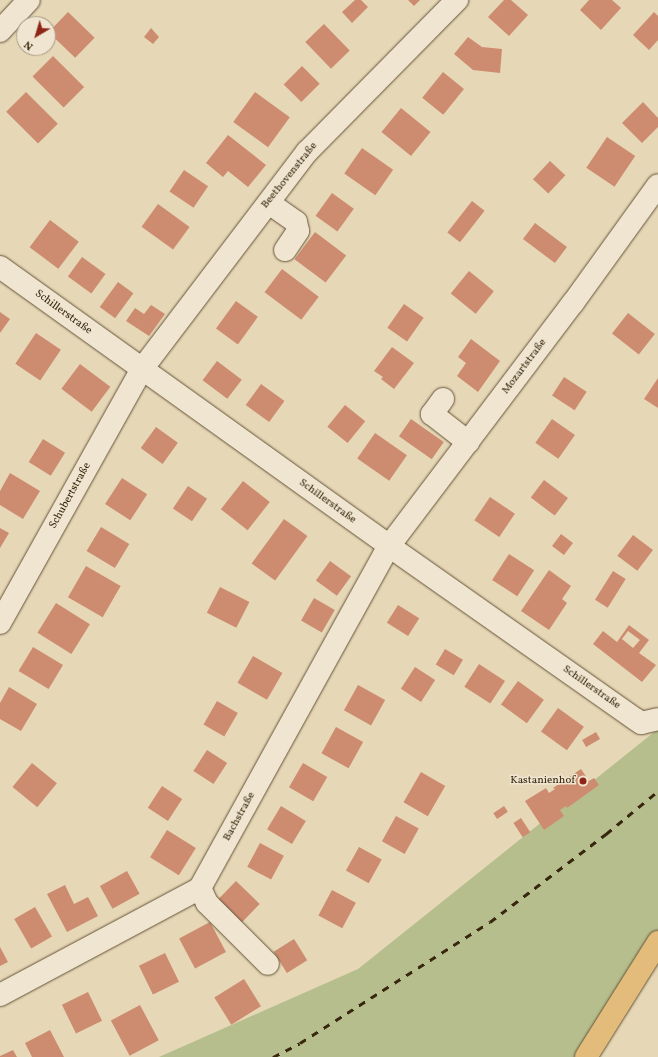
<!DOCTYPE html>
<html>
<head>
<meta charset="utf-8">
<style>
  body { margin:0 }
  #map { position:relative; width:658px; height:1057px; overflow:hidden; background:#e6d7b6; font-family:Vollkorn,serif }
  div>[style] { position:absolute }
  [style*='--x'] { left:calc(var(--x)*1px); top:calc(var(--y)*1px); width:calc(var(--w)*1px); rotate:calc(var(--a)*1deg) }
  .green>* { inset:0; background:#b6be8d }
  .building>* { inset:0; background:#cd8c70; transform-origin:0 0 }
  .roads { filter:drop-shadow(0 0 1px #645338) drop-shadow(0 0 1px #645338) }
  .minor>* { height:22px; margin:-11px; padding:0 11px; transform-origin:11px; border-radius:11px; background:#efe5d0 }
  .major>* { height:22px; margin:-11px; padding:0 11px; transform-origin:11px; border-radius:11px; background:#e3bc7b }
  .rail>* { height:3px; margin-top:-1.5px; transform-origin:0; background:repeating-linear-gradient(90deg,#38270e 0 7px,transparent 0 14px) }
  .dots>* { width:11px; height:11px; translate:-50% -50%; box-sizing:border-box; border:2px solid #efe5d0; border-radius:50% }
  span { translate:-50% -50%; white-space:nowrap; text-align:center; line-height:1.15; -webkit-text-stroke:3px #efe5d0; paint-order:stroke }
  .street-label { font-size:11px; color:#38270e }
  .poi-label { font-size:11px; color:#38270e }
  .right { translate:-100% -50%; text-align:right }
  .north { position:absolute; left:16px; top:16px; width:40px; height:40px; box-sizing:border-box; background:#efe5d0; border:1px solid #a69982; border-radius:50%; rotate:218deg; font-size:11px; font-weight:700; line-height:16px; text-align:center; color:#38270e }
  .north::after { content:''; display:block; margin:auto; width:14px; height:18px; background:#8f2418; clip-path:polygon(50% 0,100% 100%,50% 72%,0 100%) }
</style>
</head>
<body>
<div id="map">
  <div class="green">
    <div style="clip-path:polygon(658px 729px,658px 942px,585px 1057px,159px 1057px,358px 969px)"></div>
  </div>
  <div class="building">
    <div style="clip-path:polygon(355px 0,361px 0,368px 7px,352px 23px,342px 12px)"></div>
    <div style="clip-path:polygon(408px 0,420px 0,414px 6px)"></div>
    <div style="clip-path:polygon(504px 0,511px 0,528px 15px,509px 36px,488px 17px)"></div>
    <div style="clip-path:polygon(589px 0,612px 0,621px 8px,601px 30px,580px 10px)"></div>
    <div style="left:68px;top:12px;width:37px;height:28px;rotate:44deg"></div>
    <div style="clip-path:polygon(654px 12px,658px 16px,658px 40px,649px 50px,633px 35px)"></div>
    <div style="left:324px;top:24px;width:37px;height:26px;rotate:46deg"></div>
    <div style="clip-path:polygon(151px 28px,159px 37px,153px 44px,144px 37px)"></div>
    <div style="clip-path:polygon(468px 37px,482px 47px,502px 49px,500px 73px,473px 70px,454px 54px)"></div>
    <div style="left:53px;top:56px;width:44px;height:29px;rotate:45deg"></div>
    <div style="left:302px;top:66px;width:25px;height:26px;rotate:45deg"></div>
    <div style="left:443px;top:72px;width:27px;height:33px;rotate:39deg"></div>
    <div style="left:26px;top:92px;width:45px;height:28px;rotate:45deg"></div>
    <div style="left:255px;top:92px;width:43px;height:37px;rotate:36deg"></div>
    <div style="clip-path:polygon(643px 102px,658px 118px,658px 127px,642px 143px,622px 123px)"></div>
    <div style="left:401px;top:108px;width:38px;height:31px;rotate:39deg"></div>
    <div style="clip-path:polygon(228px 135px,266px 165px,248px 187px,228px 171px,223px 177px,206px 163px)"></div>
    <div style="left:607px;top:137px;width:34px;height:37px;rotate:34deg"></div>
    <div style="left:362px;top:148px;width:38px;height:31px;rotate:35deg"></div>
    <div style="left:550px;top:161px;width:21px;height:25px;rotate:43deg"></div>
    <div style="left:184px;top:170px;width:29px;height:26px;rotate:34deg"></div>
    <div style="left:332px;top:193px;width:27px;height:28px;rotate:36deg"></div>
    <div style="left:472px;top:201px;width:16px;height:40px;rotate:38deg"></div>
    <div style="left:158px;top:204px;width:39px;height:28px;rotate:36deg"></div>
    <div style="left:50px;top:220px;width:36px;height:34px;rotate:37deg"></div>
    <div style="left:535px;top:223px;width:40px;height:20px;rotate:37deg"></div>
    <div style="left:315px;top:232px;width:39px;height:34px;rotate:37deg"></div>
    <div style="left:82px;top:257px;width:29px;height:24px;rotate:36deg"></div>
    <div style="left:282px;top:269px;width:46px;height:29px;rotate:37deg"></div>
    <div style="left:469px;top:271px;width:32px;height:29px;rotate:39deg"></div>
    <div style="left:118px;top:282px;width:19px;height:31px;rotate:36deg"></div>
    <div style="left:236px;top:301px;width:27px;height:34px;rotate:36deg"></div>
    <div style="left:404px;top:304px;width:24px;height:29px;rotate:35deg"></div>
    <div style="clip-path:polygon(151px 305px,165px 314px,149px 336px,126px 321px,135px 308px,144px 314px)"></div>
    <div style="clip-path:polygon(0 312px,10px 319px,0 333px)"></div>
    <div style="left:628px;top:313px;width:34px;height:26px;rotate:38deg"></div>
    <div style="left:36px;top:333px;width:30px;height:37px;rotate:34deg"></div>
    <div style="clip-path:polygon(471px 339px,500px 361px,478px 392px,457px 376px,466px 363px,458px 357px)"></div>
    <div style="clip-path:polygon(392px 347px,414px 363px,394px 389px,381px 379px,383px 377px,374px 371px)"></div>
    <div style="left:217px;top:361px;width:31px;height:24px;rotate:37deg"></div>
    <div style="left:80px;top:364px;width:38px;height:31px;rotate:37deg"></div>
    <div style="left:564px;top:377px;width:27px;height:22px;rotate:33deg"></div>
    <div style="clip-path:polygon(658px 378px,658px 408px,644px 399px)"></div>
    <div style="left:261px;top:384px;width:29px;height:26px;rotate:36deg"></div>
    <div style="left:345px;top:405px;width:26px;height:28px;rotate:39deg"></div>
    <div style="left:411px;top:419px;width:40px;height:21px;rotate:35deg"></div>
    <div style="left:552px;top:419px;width:28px;height:29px;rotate:35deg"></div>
    <div style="left:156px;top:427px;width:27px;height:26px;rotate:36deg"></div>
    <div style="left:375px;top:433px;width:39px;height:31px;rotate:35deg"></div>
    <div style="left:43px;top:439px;width:26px;height:27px;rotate:32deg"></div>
    <div style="clip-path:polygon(10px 473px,40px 491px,23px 519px,0 505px,0 491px)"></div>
    <div style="left:122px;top:478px;width:30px;height:31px;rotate:33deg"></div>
    <div style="left:544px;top:480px;width:30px;height:22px;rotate:37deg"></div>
    <div style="left:243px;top:481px;width:34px;height:36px;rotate:38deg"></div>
    <div style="left:188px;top:486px;width:23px;height:27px;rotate:34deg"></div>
    <div style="left:490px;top:497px;width:30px;height:28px;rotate:34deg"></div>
    <div style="left:284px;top:519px;width:29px;height:55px;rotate:36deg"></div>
    <div style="left:101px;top:527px;width:33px;height:28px;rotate:31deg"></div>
    <div style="clip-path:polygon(0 528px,9px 533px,0 548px)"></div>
    <div style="left:561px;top:534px;width:15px;height:15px;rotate:37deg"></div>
    <div style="left:633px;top:535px;width:25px;height:26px;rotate:37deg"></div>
    <div style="left:509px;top:554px;width:30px;height:31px;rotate:33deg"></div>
    <div style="left:330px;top:561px;width:26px;height:24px;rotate:36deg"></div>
    <div style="left:86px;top:566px;width:40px;height:36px;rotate:30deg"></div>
    <div style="clip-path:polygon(549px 570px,571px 586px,562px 599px,567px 603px,549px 630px,521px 611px)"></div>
    <div style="left:613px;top:571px;width:15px;height:34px;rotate:32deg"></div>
    <div style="left:220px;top:587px;width:33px;height:29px;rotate:27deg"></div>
    <div style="left:314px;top:598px;width:24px;height:26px;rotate:30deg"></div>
    <div style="left:56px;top:603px;width:40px;height:35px;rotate:32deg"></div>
    <div style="left:398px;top:605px;width:25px;height:21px;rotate:32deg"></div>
    <div style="clip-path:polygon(evenodd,629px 625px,649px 640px,639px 653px,656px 665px,642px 682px,593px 644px,603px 631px,617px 642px,629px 625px,628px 631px,640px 640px,633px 648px,622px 639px,628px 631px)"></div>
    <div style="left:33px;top:647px;width:35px;height:28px;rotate:31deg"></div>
    <div style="left:445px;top:649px;width:21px;height:18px;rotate:31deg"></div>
    <div style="left:253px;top:656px;width:34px;height:31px;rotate:30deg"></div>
    <div style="left:479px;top:664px;width:31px;height:27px;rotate:33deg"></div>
    <div style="left:415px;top:667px;width:24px;height:26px;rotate:33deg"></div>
    <div style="left:518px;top:681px;width:32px;height:29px;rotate:36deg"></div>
    <div style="left:358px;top:685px;width:31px;height:29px;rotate:29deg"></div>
    <div style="clip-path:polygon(9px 687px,37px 704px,21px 731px,0 719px,0 703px)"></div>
    <div style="left:217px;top:701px;width:24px;height:27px;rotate:30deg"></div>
    <div style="left:558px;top:708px;width:32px;height:29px;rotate:36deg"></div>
    <div style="left:336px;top:727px;width:31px;height:30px;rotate:29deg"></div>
    <div style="left:596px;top:732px;width:8px;height:16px;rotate:60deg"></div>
    <div style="left:207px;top:750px;width:24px;height:25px;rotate:33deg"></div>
    <div style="left:32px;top:763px;width:32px;height:31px;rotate:39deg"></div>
    <div style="left:303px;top:763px;width:28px;height:28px;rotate:30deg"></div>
    <div style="clip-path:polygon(581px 769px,589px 781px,594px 778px,599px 785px,567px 808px,566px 806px,560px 810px,564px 816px,544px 830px,525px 801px,546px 788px,549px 793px,555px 789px,553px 788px)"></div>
    <div style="left:421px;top:772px;width:28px;height:35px;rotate:30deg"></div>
    <div style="left:162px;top:786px;width:24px;height:26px;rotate:33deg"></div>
    <div style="left:281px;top:806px;width:29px;height:27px;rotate:31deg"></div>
    <div style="left:504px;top:806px;width:7px;height:13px;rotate:56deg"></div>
    <div style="left:396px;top:816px;width:26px;height:29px;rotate:29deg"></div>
    <div style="left:521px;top:818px;width:17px;height:9px;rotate:57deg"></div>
    <div style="left:167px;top:830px;width:34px;height:32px;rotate:32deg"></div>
    <div style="left:260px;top:843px;width:27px;height:27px;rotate:28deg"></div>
    <div style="left:359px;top:847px;width:26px;height:27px;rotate:29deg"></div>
    <div style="left:127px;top:871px;width:26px;height:31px;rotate:61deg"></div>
    <div style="left:236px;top:881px;width:33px;height:29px;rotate:44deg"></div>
    <div style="clip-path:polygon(65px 885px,74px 904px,88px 897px,98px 916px,67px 932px,47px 894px)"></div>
    <div style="left:332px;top:890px;width:27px;height:29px;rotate:28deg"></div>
    <div style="left:35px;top:907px;width:34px;height:24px;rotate:60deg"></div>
    <div style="left:210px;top:922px;width:34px;height:35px;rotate:62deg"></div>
    <div style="left:294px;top:939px;width:25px;height:24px;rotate:58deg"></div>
    <div style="clip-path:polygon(0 947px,8px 962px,0 966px)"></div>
    <div style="left:165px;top:953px;width:32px;height:29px;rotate:64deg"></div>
    <div style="left:244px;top:979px;width:32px;height:35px;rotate:58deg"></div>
    <div style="left:88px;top:992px;width:32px;height:29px;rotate:64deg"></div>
    <div style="left:140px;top:1005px;width:40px;height:33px;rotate:62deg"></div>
    <div style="clip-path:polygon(50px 1030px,64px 1057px,32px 1057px,25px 1043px)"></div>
    <div style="clip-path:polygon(13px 1050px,17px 1057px,0 1057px,0 1056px)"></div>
  </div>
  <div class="roads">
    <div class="minor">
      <div style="--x:0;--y:31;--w:42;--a:-46.9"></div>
      <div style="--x:269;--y:203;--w:33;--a:35"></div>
      <div style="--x:296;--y:222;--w:9;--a:77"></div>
      <div style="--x:298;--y:231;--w:23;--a:124"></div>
      <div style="--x:0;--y:267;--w:479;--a:35.6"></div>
      <div style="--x:389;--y:546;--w:303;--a:35.1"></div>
      <div style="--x:637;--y:720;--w:5;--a:37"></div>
      <div style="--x:641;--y:723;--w:17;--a:-13"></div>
      <div style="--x:443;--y:399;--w:19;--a:126"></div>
      <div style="--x:432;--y:414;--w:46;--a:37.9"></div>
      <div style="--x:0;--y:623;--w:291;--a:-60.8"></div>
      <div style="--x:142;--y:369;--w:273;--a:-52.8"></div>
      <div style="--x:307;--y:152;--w:214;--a:-45.4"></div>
      <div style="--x:200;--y:888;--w:17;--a:65"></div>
      <div style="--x:207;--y:903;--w:86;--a:45"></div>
      <div style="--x:0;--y:995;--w:227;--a:-28.1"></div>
      <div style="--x:200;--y:888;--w:391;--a:-61.1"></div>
      <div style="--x:389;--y:546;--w:305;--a:-52.9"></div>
      <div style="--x:573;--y:303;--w:145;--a:-54.2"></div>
    </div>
    <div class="major">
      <div style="--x:586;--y:1057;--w:136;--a:-57.9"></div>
    </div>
  </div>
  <div class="rail">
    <div style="--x:273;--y:1057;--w:30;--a:-27"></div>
    <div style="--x:300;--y:1043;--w:225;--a:-32.5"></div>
    <div style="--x:490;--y:922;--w:146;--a:-37.2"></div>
    <div style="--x:606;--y:834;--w:67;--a:-39.6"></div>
  </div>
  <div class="dots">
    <div style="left:583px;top:781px;background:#8f2418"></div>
  </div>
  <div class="street-label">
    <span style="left:290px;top:176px;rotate:-51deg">Beethovenstraße</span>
    <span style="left:63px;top:313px;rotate:36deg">Schillerstraße</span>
    <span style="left:525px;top:367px;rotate:-53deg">Mozartstraße</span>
    <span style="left:71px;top:496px;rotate:-61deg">Schubertstraße</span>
    <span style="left:327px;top:502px;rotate:36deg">Schillerstraße</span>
    <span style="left:591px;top:688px;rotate:35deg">Schillerstraße</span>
    <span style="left:240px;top:817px;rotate:-61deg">Bachstraße</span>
  </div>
  <div class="poi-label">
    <span class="right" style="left:575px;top:781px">Kastanienhof</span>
  </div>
  <div class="north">N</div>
</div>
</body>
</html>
